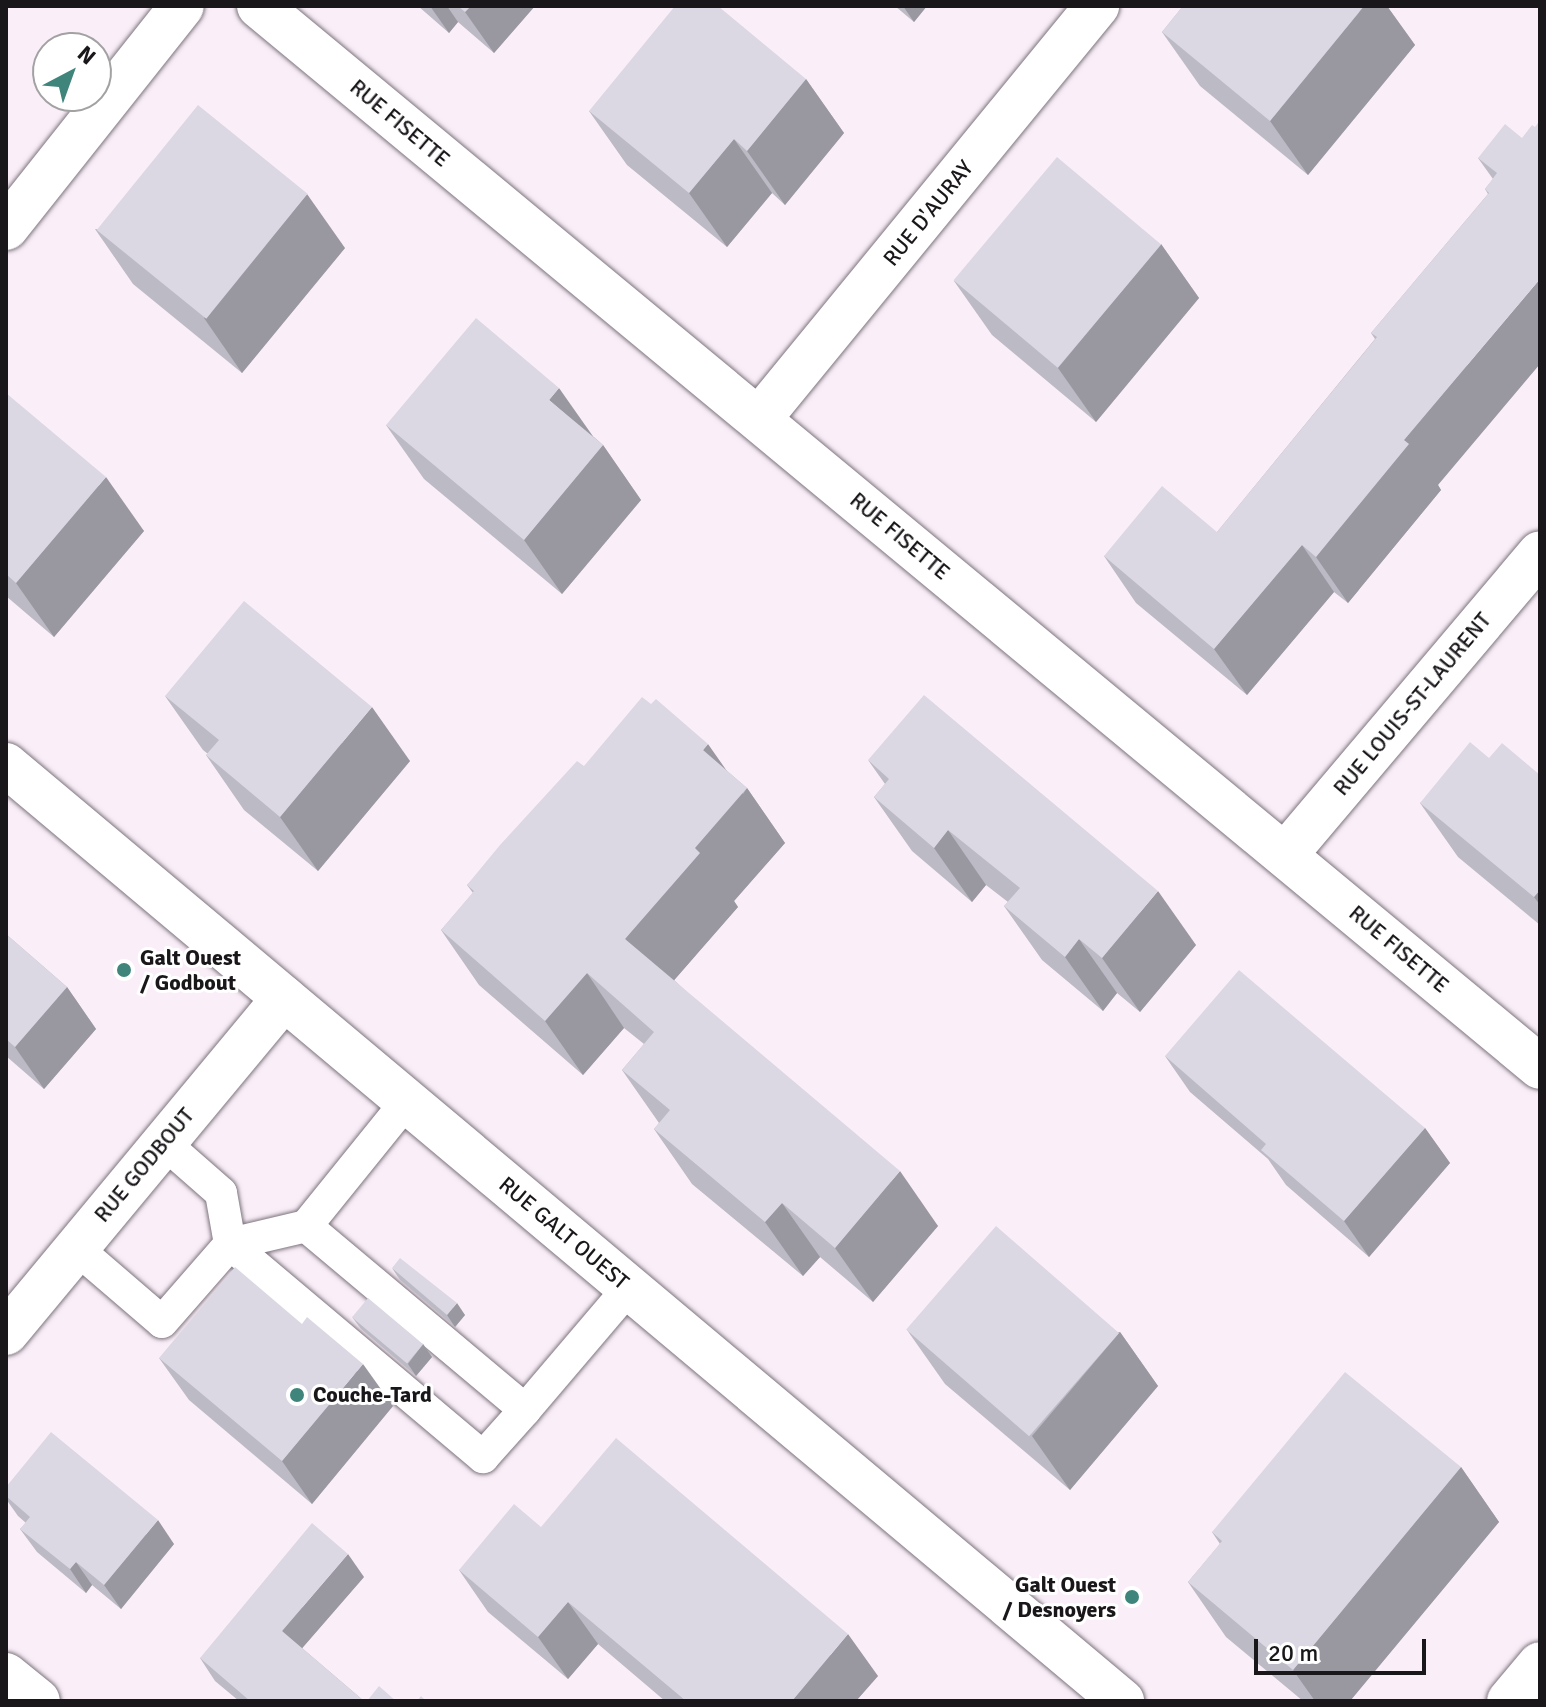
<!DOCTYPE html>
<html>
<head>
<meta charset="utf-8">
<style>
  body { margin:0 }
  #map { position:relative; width:1546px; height:1707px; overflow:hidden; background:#faeff9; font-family:Signika,sans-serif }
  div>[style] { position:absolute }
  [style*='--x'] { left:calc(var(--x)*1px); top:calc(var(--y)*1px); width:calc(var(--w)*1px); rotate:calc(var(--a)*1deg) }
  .roads { filter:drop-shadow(0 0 2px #7d747d) drop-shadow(0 0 2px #7d747d) }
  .lane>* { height:32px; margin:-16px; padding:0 16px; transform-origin:16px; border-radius:16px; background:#fff }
  .street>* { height:44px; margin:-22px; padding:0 22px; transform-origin:22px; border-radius:22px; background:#fff }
  .secondary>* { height:44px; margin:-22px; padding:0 22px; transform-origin:22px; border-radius:22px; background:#fff }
  .wall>* { inset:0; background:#bcbac4 }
  .shaded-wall>* { inset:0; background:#9997a0 }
  .building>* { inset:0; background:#dbd8e4; transform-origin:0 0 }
  .dots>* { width:22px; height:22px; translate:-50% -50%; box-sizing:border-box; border:4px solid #fff; border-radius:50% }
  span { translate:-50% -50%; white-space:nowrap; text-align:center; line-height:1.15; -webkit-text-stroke:6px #fff; paint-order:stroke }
  .street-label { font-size:22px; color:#1a171a }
  .poi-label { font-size:22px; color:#1a171a; font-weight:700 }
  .left { translate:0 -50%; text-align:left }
  .right { translate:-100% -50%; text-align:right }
  .frame { position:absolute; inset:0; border:8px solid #1a171a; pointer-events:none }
  .north { position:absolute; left:32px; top:32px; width:80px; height:80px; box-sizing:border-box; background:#fff; border:2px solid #a3a2a3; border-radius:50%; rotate:41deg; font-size:22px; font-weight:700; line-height:32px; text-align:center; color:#1a171a }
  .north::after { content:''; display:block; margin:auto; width:28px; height:36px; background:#40857c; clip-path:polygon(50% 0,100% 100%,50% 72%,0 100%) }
  .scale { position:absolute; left:1254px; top:1639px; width:172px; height:36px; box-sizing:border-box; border:4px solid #1a171a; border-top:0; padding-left:10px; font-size:24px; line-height:28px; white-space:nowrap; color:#1a171a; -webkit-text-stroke:6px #fff; paint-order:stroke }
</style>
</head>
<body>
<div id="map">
  <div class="roads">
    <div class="lane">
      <div style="--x:407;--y:1101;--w:161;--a:128.9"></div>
      <div style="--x:306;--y:1226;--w:286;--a:40"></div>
      <div style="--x:525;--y:1410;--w:160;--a:-49.6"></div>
      <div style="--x:163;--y:1142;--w:77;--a:41.3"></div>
      <div style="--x:221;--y:1193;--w:52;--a:80"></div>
      <div style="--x:230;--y:1244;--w:331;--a:40.1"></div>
      <div style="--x:483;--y:1457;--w:63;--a:-48.2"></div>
      <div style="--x:76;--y:1248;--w:113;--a:40.7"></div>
      <div style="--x:162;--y:1322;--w:103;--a:-48.9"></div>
      <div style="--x:230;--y:1244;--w:78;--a:-13.3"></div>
    </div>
    <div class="street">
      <div style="--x:259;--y:6;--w:1663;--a:39.63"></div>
      <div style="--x:6;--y:228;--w:283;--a:-51.6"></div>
      <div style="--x:759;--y:419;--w:534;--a:-50.7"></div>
      <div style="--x:1285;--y:855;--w:395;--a:-49.8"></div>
      <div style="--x:6;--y:1333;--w:435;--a:-50.3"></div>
      <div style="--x:6;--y:1675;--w:41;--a:39.1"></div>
      <div style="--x:1509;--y:1701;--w:48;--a:-50"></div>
    </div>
    <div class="secondary">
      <div style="--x:6;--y:765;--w:1457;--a:39.99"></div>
    </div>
  </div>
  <div class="wall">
    <div style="clip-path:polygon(418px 6px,535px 6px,494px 53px,458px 22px,449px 33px)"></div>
    <div style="clip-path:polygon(895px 6px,927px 6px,914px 22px)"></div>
    <div style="clip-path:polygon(1183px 6px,1387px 6px,1415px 45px,1308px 175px,1200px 86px,1162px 32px)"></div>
    <div style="clip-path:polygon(806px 79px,844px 133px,785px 205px,772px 193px,727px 247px,627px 165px,589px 111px)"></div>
    <div style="clip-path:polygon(1522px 138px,1438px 485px,1441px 490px,1348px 603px,1334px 592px,1247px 695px,1136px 603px,1104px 556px,1217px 532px,1375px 339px,1371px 333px,1488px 194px,1485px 189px,1493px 179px,1478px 158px)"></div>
    <div style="clip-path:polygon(95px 229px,345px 248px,242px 373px,133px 284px)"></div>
    <div style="clip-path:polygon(1161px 244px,1199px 298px,1096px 422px,992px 335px,954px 281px)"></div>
    <div style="clip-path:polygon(6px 393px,144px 531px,54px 637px,6px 596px)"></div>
    <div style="clip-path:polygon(386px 425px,594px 437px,603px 445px,641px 500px,562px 594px,424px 479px)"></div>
    <div style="clip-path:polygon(165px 696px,410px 761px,318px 871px,244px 810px,206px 755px,208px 754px,203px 750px)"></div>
    <div style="clip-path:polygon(1489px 758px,1540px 775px,1540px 925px,1458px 857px,1420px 803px)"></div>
    <div style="clip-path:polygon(868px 760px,1196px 945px,1140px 1012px,1117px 993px,1103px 1011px,1042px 960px,1004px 906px,1008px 902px,986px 885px,972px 902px,912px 851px,874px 797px,885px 784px)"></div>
    <div style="clip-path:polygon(584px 766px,726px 770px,747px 788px,785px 843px,734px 901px,738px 907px,674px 980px,938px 1226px,873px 1302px,820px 1257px,803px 1276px,692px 1184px,654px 1129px,659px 1123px,622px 1070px,644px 1044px,624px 1028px,583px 1075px,479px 985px,441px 930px,473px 893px,467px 885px)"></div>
    <div style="clip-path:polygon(6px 934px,67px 987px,96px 1029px,44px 1089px,6px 1056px)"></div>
    <div style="clip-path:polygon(1165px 1056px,1425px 1128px,1450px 1163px,1369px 1257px,1286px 1185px,1268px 1159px,1190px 1092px)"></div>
    <div style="clip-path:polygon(392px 1268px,465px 1315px,455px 1327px,400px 1280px)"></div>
    <div style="clip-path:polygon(352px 1317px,423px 1344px,432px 1357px,416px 1376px,361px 1329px)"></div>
    <div style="clip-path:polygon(907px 1330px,1120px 1332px,1158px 1386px,1070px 1490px,945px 1384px)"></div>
    <div style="clip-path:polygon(159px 1358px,393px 1406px,312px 1504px,189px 1400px)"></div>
    <div style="clip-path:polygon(1461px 1467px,1499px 1522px,1350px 1701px,1303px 1701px,1226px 1637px,1188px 1582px,1220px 1544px,1212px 1532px)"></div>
    <div style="clip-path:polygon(6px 1487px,174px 1544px,121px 1609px,92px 1585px,86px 1593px,37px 1552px,20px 1529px,26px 1523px,18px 1516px,6px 1499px)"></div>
    <div style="clip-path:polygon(541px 1527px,878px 1676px,856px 1701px,665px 1701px,598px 1644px,568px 1679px,488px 1612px,459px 1570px)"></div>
    <div style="clip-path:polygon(364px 1577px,302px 1648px,364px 1701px,239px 1701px,215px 1681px,200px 1658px)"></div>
  </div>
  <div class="shaded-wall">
    <div style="clip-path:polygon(430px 6px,447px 6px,458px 22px,449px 33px)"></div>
    <div style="clip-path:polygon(471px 6px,535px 6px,494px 53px,465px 12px)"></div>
    <div style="clip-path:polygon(903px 6px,927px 6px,914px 22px)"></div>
    <div style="clip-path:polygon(1364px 6px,1387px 6px,1415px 45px,1308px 175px,1270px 121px)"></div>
    <div style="clip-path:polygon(806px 79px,844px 133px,785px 205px,747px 151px)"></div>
    <div style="clip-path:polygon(734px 139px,772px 193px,727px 247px,689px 193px)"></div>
    <div style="clip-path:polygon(307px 194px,345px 248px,242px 373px,204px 318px)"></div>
    <div style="clip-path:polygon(1161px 244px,1199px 298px,1096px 422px,1058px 368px)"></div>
    <div style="clip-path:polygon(1540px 279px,1540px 364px,1438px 485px,1441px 490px,1348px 603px,1316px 557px,1404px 440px)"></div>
    <div style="clip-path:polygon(559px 388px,597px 442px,549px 400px)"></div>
    <div style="clip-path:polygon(603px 445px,641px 500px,562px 594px,524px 540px)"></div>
    <div style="clip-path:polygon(106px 477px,144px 531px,54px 637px,16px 583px)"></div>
    <div style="clip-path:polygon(1302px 545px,1334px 592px,1247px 695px,1214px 649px)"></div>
    <div style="clip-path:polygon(372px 707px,410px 761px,318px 871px,280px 817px)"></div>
    <div style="clip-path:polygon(708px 744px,743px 794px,747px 788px,785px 843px,734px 901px,738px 907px,663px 993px,625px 939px,695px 848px,703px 750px)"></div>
    <div style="clip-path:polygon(948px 830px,986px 885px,972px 902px,934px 848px)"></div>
    <div style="clip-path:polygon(1540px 890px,1540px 905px,1534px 897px)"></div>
    <div style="clip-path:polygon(1158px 891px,1196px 945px,1140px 1012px,1102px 958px)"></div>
    <div style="clip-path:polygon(1079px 939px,1117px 993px,1103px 1011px,1065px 957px)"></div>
    <div style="clip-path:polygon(587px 973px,624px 1028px,583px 1075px,545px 1021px)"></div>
    <div style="clip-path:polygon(67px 987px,96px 1029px,44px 1089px,15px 1047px)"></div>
    <div style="clip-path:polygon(1425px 1128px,1450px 1163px,1369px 1257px,1344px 1221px)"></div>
    <div style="clip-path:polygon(900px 1171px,938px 1226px,873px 1302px,835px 1248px)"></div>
    <div style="clip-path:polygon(782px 1203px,820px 1257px,803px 1276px,765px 1222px)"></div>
    <div style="clip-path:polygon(457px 1303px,465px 1315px,455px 1327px,447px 1315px)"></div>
    <div style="clip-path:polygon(1120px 1332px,1158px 1386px,1070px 1490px,1032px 1436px)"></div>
    <div style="clip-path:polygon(423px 1344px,432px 1357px,416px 1376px,408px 1364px)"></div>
    <div style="clip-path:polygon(363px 1364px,393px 1406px,312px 1504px,282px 1461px)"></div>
    <div style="clip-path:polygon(1461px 1467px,1499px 1522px,1350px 1701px,1315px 1701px,1293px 1670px)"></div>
    <div style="clip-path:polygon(158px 1520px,174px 1544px,121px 1609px,104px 1585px)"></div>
    <div style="clip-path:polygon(348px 1554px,364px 1577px,298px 1653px,282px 1631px)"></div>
    <div style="clip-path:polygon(76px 1562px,92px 1585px,86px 1593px,70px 1569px)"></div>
    <div style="clip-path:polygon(568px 1602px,598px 1644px,568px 1679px,538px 1637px)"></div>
    <div style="clip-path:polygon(848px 1634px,878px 1676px,856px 1701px,792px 1701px)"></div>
  </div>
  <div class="building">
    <div style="clip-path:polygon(458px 6px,471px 6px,465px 12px)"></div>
    <div style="clip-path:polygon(675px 6px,718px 6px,806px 79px,747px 151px,734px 139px,689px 193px,589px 111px)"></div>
    <div style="clip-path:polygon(1183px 6px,1364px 6px,1270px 121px,1162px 32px)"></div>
    <div style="left:198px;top:105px;width:141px;height:161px;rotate:39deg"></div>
    <div style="clip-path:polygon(1540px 120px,1540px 279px,1404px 440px,1409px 444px,1316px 557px,1302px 545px,1214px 649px,1104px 556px,1162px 486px,1217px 532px,1377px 337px,1371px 333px,1489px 193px,1485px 189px,1497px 173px,1478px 158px,1505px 124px,1522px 138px,1532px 125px,1535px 127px)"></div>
    <div style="left:1057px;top:157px;width:136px;height:161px;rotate:40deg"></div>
    <div style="clip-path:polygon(476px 318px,559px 388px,549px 400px,603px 445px,524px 540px,386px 425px)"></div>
    <div style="clip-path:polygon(6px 393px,106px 477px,16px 583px,6px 574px)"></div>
    <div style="clip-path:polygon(244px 601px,372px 707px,280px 817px,206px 755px,219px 740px,165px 696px)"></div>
    <div style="clip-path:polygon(924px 695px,1158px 891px,1102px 958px,1079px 939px,1065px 957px,1004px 906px,1020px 888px,948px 830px,934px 848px,874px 797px,889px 779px,868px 760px)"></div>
    <div style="clip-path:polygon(642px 697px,651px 704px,656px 699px,708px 744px,703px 750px,747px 788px,695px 848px,700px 853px,625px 939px,900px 1171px,835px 1248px,782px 1203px,765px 1222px,654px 1129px,670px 1110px,622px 1070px,654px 1032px,587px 973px,545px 1021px,441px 930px,474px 891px,467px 885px,500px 845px,577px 761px,584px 766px)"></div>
    <div style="clip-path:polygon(1470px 742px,1489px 758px,1502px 743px,1540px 775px,1540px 890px,1534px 897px,1420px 803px)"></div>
    <div style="clip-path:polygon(6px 934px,67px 987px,15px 1047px,6px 1039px)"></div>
    <div style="clip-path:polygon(1239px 970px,1425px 1128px,1344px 1221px,1261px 1150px,1266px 1144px,1165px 1056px)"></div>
    <div style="left:996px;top:1226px;width:163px;height:137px;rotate:41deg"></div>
    <div style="clip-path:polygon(400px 1258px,457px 1303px,447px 1315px,392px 1268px)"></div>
    <div style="clip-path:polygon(235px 1267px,302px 1324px,307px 1317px,363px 1364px,282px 1461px,159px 1358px)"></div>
    <div style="left:368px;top:1298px;width:72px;height:25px;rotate:40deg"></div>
    <div style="clip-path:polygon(1345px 1372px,1461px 1467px,1293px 1670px,1188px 1582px,1222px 1541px,1212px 1532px)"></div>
    <div style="clip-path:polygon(51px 1432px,158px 1520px,104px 1585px,76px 1562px,70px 1569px,20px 1529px,30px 1517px,6px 1496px,6px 1487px)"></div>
    <div style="clip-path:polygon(616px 1438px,848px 1634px,792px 1701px,686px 1701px,568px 1602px,538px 1637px,459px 1570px,514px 1504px,541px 1527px)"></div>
    <div style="clip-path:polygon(312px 1523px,348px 1554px,282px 1631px,364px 1701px,250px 1701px,200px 1658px)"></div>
    <div style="clip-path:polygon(379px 1686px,396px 1701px,367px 1701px)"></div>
    <div style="clip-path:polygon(421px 1696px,426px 1701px,417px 1701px)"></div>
  </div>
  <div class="dots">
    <div style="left:124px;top:970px;background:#40857c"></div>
    <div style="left:297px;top:1395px;background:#40857c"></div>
    <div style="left:1132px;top:1597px;background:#40857c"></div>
  </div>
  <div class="street-label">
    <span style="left:400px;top:123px;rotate:40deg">RUE FISETTE</span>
    <span style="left:928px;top:213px;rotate:-51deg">RUE D'AURAY</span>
    <span style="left:900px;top:536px;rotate:40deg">RUE FISETTE</span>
    <span style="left:1412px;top:704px;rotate:-50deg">RUE LOUIS-ST-LAURENT</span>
    <span style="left:1399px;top:949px;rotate:40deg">RUE FISETTE</span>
    <span style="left:144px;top:1165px;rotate:-50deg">RUE GODBOUT</span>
    <span style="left:564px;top:1233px;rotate:40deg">RUE GALT OUEST</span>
  </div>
  <div class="poi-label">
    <span class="left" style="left:140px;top:970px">Galt Ouest<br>/ Godbout</span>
    <span class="left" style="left:313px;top:1395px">Couche-Tard</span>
    <span class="right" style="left:1116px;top:1597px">Galt Ouest<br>/ Desnoyers</span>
  </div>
  <div class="frame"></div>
  <div class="north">N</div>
  <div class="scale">20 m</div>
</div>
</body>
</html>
